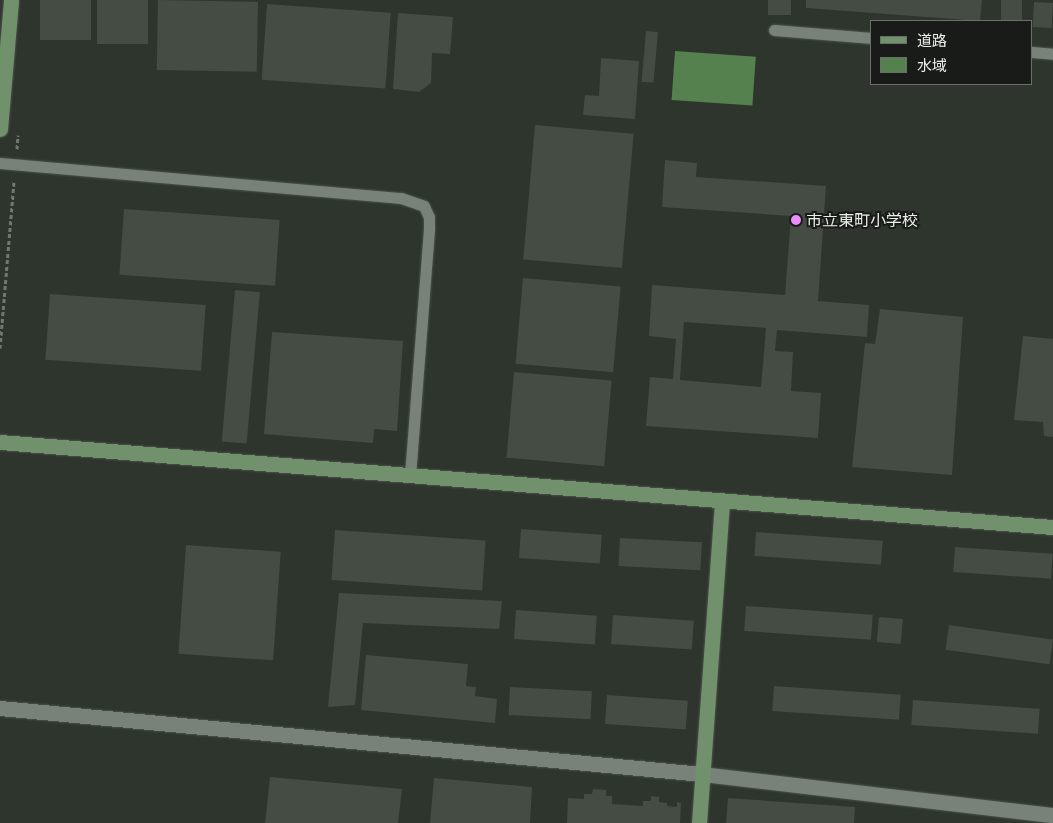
<!DOCTYPE html>
<html>
<head>
<meta charset="utf-8">
<style>
  body { margin:0 }
  #map { position:relative; width:1053px; height:823px; overflow:hidden; background:#2d352c; font-family:"Exo 2","Noto Sans JP",sans-serif }
  div>[style] { position:absolute }
  [style*='--x'] { left:calc(var(--x)*1px); top:calc(var(--y)*1px); width:calc(var(--w)*1px); rotate:calc(var(--a)*1deg) }
  .water>* { inset:0; background:#55814e; transform-origin:0 0 }
  .building>* { inset:0; background:#444c43; transform-origin:0 0 }
  .path>* { height:3px; margin-top:-1.5px; transform-origin:0; background:repeating-linear-gradient(90deg,#727871 0 4px,transparent 0 6.5px) }
  .roads { filter:drop-shadow(0 0 1px #4c534b) drop-shadow(0 0 1px #4c534b) }
  .lane>* { height:11px; margin:-5.5px; padding:0 5.5px; transform-origin:5.5px; border-radius:5.5px; background:#798278 }
  .street>* { height:15px; margin:-7.5px; padding:0 7.5px; transform-origin:7.5px; border-radius:7.5px; background:#798278 }
  .secondary>* { height:15px; margin:-7.5px; padding:0 7.5px; transform-origin:7.5px; border-radius:7.5px; background:#71916c }
  .dots>* { width:14px; height:14px; translate:-50% -50%; box-sizing:border-box; border:2px solid #181b17; border-radius:50% }
  span { translate:-50% -50%; white-space:nowrap; text-align:center; line-height:1.15; -webkit-text-stroke:4px #181b17; paint-order:stroke }
  .poi-label { font-size:16px; color:#e9eee8 }
  .left { translate:0 -50%; text-align:left }
  .legend { position:absolute; left:870px; top:20px; width:162px; height:65px; box-sizing:border-box; background:#181b17; border:1px solid #6c6f6b; margin:0; padding:6px 9px; list-style:none; font-size:15px; color:#e9eee8 }
  .legend li { display:flex; align-items:center; gap:10px; height:25px }
  .legend b { width:25px; border:1px solid #6c6f6b }
</style>
</head>
<body>
<div id="map">
  <div class="water">
    <div style="left:675px;top:51px;width:81px;height:49px;rotate:4deg"></div>
  </div>
  <div class="building">
    <div style="left:40px;top:0;width:51px;height:40px"></div>
    <div style="left:97px;top:0;width:51px;height:44px"></div>
    <div style="left:158px;top:0;width:100px;height:70px;rotate:1deg"></div>
    <div style="left:768px;top:0;width:23px;height:15px"></div>
    <div style="clip-path:polygon(806px 0,982px 0,980px 21px,806px 8px)"></div>
    <div style="left:1001px;top:0;width:21px;height:21px"></div>
    <div style="left:1034px;top:2px;width:19px;height:25px;rotate:3deg"></div>
    <div style="left:267px;top:4px;width:124px;height:76px;rotate:4deg"></div>
    <div style="clip-path:polygon(398px 13px,453px 17px,450px 54px,432px 53px,431px 83px,419px 92px,393px 89px)"></div>
    <div style="left:646px;top:31px;width:12px;height:51px;rotate:5deg"></div>
    <div style="clip-path:polygon(601px 58px,639px 61px,635px 119px,583px 115px,585px 95px,599px 96px)"></div>
    <div style="left:535px;top:125px;width:99px;height:135px;rotate:5deg"></div>
    <div style="clip-path:polygon(evenodd,665px 160px,697px 163px,696px 177px,826px 186px,818px 301px,869px 305px,867px 337px,777px 330px,775px 351px,793px 352px,791px 391px,821px 393px,818px 438px,646px 426px,650px 377px,673px 379px,676px 339px,649px 336px,652px 285px,785px 295px,791px 216px,662px 207px,665px 160px,684px 322px,766px 328px,761px 387px,680px 380px,684px 322px)"></div>
    <div style="left:124px;top:209px;width:156px;height:66px;rotate:4deg"></div>
    <div style="left:523px;top:278px;width:98px;height:86px;rotate:5deg"></div>
    <div style="left:235px;top:290px;width:25px;height:152px;rotate:5deg"></div>
    <div style="left:50px;top:294px;width:156px;height:66px;rotate:4deg"></div>
    <div style="clip-path:polygon(880px 309px,963px 317px,952px 475px,852px 467px,865px 343px,875px 344px)"></div>
    <div style="clip-path:polygon(272px 332px,403px 341px,397px 431px,374px 429px,373px 443px,264px 434px)"></div>
    <div style="clip-path:polygon(1023px 336px,1053px 339px,1053px 437px,1044px 436px,1043px 422px,1014px 420px)"></div>
    <div style="left:514px;top:372px;width:98px;height:86px;rotate:5deg"></div>
    <div style="left:521px;top:529px;width:81px;height:29px;rotate:4deg"></div>
    <div style="left:335px;top:530px;width:151px;height:50px;rotate:4deg"></div>
    <div style="left:756px;top:532px;width:127px;height:24px;rotate:4deg"></div>
    <div style="left:620px;top:538px;width:82px;height:28px;rotate:3deg"></div>
    <div style="left:186px;top:545px;width:95px;height:109px;rotate:4deg"></div>
    <div style="left:955px;top:547px;width:98px;height:25px;rotate:4deg"></div>
    <div style="clip-path:polygon(339px 593px,502px 601px,499px 629px,363px 623px,355px 705px,328px 707px)"></div>
    <div style="left:746px;top:606px;width:127px;height:25px;rotate:4deg"></div>
    <div style="left:516px;top:610px;width:81px;height:29px;rotate:4deg"></div>
    <div style="left:613px;top:615px;width:81px;height:29px;rotate:4deg"></div>
    <div style="left:879px;top:617px;width:24px;height:25px;rotate:5deg"></div>
    <div style="left:949px;top:625px;width:105px;height:25px;rotate:8deg"></div>
    <div style="clip-path:polygon(366px 655px,468px 664px,466px 686px,476px 687px,475px 696px,497px 699px,495px 723px,361px 710px)"></div>
    <div style="left:774px;top:686px;width:127px;height:25px;rotate:4deg"></div>
    <div style="left:510px;top:687px;width:82px;height:28px;rotate:3deg"></div>
    <div style="left:607px;top:695px;width:81px;height:29px;rotate:4deg"></div>
    <div style="left:913px;top:700px;width:127px;height:25px;rotate:4deg"></div>
    <div style="clip-path:polygon(270px 777px,402px 789px,398px 823px,265px 823px)"></div>
    <div style="clip-path:polygon(434px 778px,532px 787px,530px 823px,430px 823px)"></div>
    <div style="clip-path:polygon(593px 789px,606px 790px,606px 796px,612px 796px,612px 804px,643px 806px,643px 801px,651px 801px,651px 796px,659px 797px,659px 802px,667px 803px,667px 806px,677px 807px,677px 802px,681px 803px,680px 823px,567px 823px,568px 798px,584px 799px,584px 794px,592px 794px)"></div>
    <div style="clip-path:polygon(728px 798px,855px 807px,854px 823px,726px 823px)"></div>
  </div>
  <div class="path">
    <div style="--x:17;--y:149;--w:14;--a:-86"></div>
    <div style="--x:0;--y:348;--w:169;--a:-85.2"></div>
  </div>
  <div class="roads">
    <div class="lane">
      <div style="--x:774;--y:30;--w:98;--a:4.7"></div>
      <div style="--x:1032;--y:52;--w:21;--a:5"></div>
      <div style="--x:0;--y:163;--w:403;--a:5"></div>
      <div style="--x:401;--y:198;--w:24;--a:19"></div>
      <div style="--x:424;--y:206;--w:12;--a:66"></div>
      <div style="--x:429;--y:217;--w:12;--a:90"></div>
      <div style="--x:429;--y:229;--w:248;--a:94.4"></div>
    </div>
    <div class="street">
      <div style="--x:0;--y:708;--w:705;--a:5.37"></div>
      <div style="--x:702;--y:774;--w:353;--a:6.7"></div>
    </div>
    <div class="secondary">
      <div style="--x:0;--y:129;--w:129;--a:-85.1"></div>
      <div style="--x:0;--y:442;--w:1056;--a:4.62"></div>
      <div style="--x:699;--y:823;--w:323;--a:-85.9"></div>
    </div>
  </div>
  <div class="dots">
    <div style="left:796px;top:220px;background:#eb8dfc"></div>
  </div>
  <div class="poi-label">
    <span class="left" style="left:806px;top:220px">市立東町小学校</span>
  </div>
  <ul class="legend">
  <li><b style="height:6px;background:#71916c"></b>道路</li>
  <li><b style="height:14px;background:#55814e"></b>水域</li>
  </ul>
</div>
</body>
</html>
